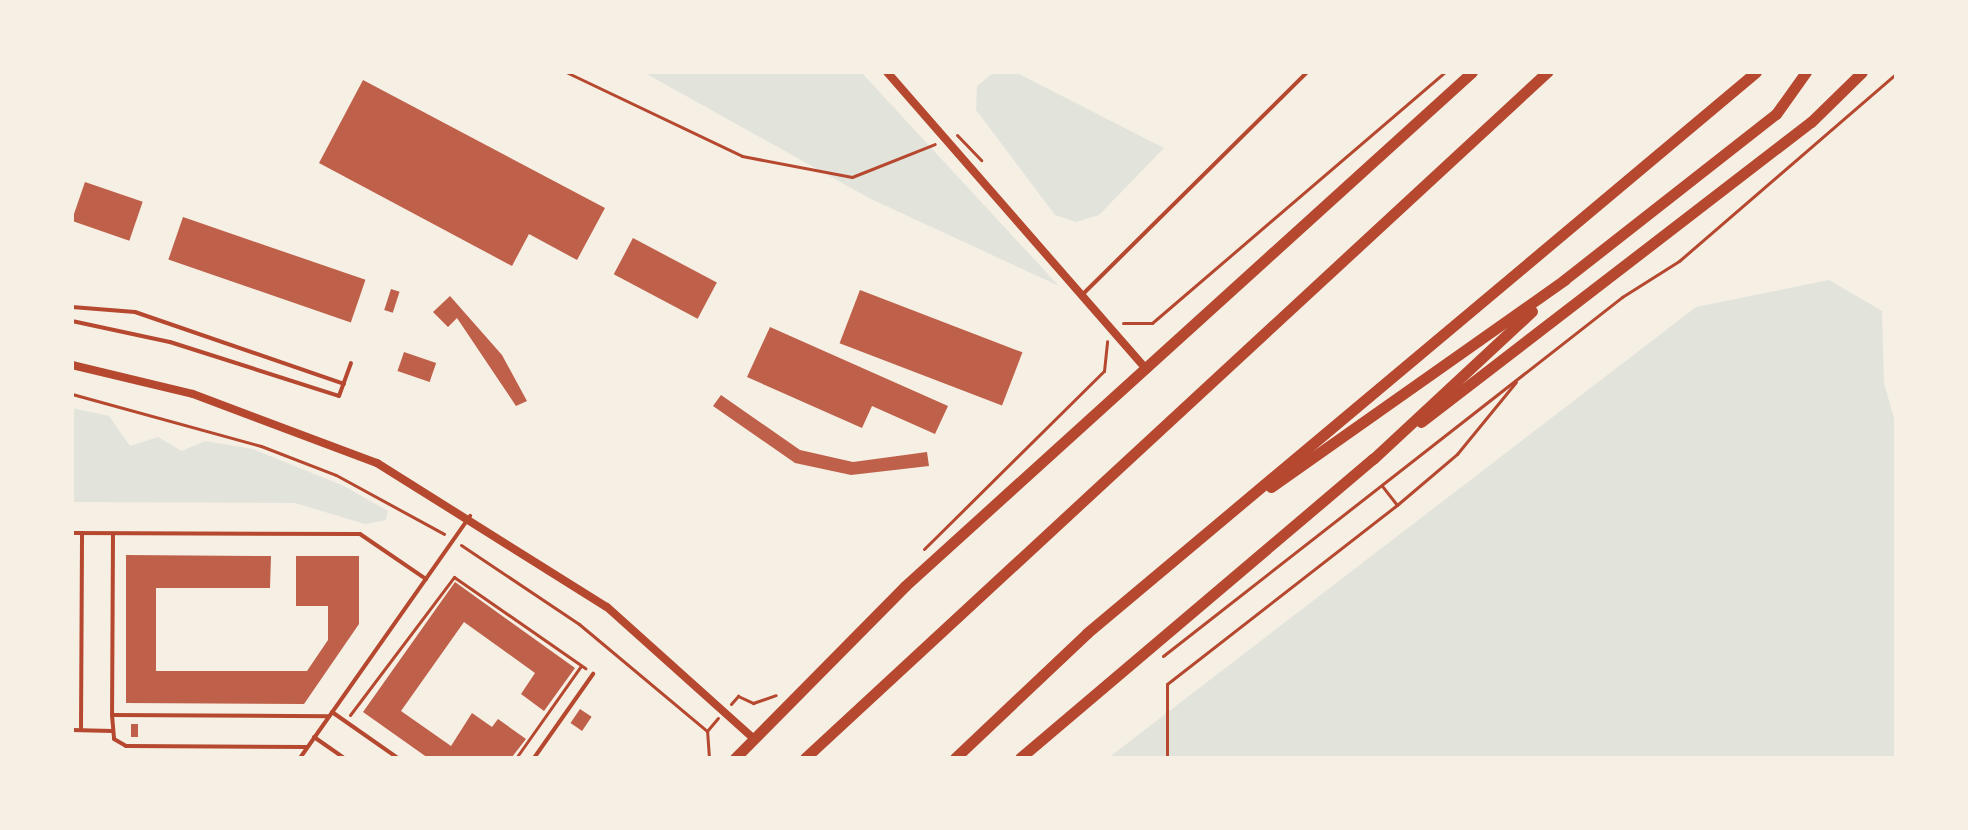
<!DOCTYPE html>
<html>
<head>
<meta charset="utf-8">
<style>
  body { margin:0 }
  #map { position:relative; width:1968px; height:830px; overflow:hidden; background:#f6efe4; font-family:Manrope,sans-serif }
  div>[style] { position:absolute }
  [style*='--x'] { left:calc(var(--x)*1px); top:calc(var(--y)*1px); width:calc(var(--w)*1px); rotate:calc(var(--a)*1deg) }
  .green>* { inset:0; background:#e2e4dc }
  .building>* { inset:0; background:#bf614a; transform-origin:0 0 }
  .path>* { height:3px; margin:-1.5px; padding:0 1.5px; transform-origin:1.5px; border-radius:1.5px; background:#b5482f }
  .service>* { height:4px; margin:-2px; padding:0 2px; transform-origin:2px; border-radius:2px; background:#b5482f }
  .minor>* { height:8px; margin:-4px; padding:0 4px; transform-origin:4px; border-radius:4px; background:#b5482f }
  .secondary>* { height:11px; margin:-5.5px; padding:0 5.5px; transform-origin:5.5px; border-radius:5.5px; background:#b5482f }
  span { translate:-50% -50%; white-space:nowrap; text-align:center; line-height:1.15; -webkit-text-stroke:6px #f6efe4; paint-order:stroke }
  .frame { position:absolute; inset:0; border:74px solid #f6efe4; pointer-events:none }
</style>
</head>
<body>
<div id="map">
  <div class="green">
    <div style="clip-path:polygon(643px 72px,861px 72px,1059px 286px,869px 198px)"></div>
    <div style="clip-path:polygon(994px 72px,1015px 72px,1164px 148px,1099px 215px,1076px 222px,1055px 215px,976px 110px,977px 86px)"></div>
    <div style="clip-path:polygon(1829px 280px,1882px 311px,1884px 383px,1896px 425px,1896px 758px,1108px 758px,1696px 307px)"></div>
    <div style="clip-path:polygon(72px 408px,109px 416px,130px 446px,158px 437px,182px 451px,205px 441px,253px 449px,344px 486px,388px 511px,386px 520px,365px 524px,295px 503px,72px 502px)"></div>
  </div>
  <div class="building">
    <div style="clip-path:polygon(363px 80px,605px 208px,577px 260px,529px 234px,512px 266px,319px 163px)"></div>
    <div style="left:85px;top:182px;width:61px;height:41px;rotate:19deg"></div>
    <div style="left:183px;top:217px;width:193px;height:45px;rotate:19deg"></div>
    <div style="left:633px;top:238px;width:95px;height:41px;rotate:28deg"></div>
    <div style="left:391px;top:289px;width:9px;height:22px;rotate:18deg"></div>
    <div style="left:860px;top:290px;width:174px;height:57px;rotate:21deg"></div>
    <div style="clip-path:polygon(450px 296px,502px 355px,527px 401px,516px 406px,457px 318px,448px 327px,433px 312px)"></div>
    <div style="clip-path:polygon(770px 327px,948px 406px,935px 434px,872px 406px,862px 428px,747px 377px)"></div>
    <div style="left:404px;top:352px;width:34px;height:20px;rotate:19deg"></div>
    <div style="clip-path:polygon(721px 395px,800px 450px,853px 462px,927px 452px,929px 466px,851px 475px,795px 463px,713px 406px)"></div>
    <div style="clip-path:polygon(126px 555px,271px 556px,270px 588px,156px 588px,156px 671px,307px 671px,328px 640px,328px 606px,296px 606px,296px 556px,359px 556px,359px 624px,304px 704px,126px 703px)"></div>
    <div style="clip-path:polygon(455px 582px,575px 668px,544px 711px,521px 694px,535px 673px,464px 622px,401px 711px,451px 746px,472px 713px,492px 727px,498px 719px,526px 739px,512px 757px,428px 758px,363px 712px)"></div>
    <div style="left:580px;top:709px;width:14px;height:17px;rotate:34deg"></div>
    <div style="left:131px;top:724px;width:7px;height:13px"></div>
  </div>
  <div class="path">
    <div style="--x:470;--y:72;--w:8;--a:0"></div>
    <div style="--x:566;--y:72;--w:195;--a:25.5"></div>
    <div style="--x:742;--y:156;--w:112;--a:10.8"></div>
    <div style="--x:852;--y:177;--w:89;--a:-21.7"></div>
    <div style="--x:957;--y:135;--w:35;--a:46"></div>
    <div style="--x:1123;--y:323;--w:29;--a:0"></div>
    <div style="--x:1152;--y:323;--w:386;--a:-40.6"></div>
    <div style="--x:72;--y:394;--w:196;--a:15.4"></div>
    <div style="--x:261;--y:446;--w:80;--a:21.1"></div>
    <div style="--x:336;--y:475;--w:123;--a:28.6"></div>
    <div style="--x:1397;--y:505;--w:79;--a:-40.4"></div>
    <div style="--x:1457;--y:454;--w:93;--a:-50.7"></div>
    <div style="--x:461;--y:545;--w:142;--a:33.8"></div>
    <div style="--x:579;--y:624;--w:167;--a:39.9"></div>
    <div style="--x:924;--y:549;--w:253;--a:-44.7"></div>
    <div style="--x:1104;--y:371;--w:30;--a:-84"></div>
    <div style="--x:1163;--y:656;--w:583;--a:-38.03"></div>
    <div style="--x:1622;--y:297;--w:67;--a:-32.3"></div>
    <div style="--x:1679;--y:261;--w:286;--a:-40.8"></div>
    <div style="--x:731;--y:704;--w:11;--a:-49"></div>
    <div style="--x:738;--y:696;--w:17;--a:25"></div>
    <div style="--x:753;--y:703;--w:24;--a:-19"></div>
    <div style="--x:350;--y:715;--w:173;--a:-53"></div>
    <div style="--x:454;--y:577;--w:160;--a:34.8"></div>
    <div style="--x:516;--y:758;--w:113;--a:-54.8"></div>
    <div style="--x:709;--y:758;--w:27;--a:-94"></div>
    <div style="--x:707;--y:731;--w:17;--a:-50"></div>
    <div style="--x:1167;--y:758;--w:74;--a:-90"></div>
    <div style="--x:1167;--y:684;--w:291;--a:-37.9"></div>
    <div style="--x:1397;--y:505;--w:24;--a:-128"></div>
  </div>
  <div class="service">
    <div style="--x:1083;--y:294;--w:315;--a:-44.7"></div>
    <div style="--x:72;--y:307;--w:63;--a:4.5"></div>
    <div style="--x:135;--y:312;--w:221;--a:19"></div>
    <div style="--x:72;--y:321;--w:100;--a:12.1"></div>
    <div style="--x:170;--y:342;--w:177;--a:17.7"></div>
    <div style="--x:339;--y:396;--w:35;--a:-70"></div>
    <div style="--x:72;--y:533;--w:288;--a:0.2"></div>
    <div style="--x:360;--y:534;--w:80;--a:34.3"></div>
    <div style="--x:113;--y:534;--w:181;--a:90.3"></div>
    <div style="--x:112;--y:715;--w:217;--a:0.3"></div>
    <div style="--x:332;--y:712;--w:80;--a:34.9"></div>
    <div style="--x:112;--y:715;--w:24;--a:85"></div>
    <div style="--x:114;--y:739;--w:14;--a:30"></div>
    <div style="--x:126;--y:746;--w:181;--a:0.3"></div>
    <div style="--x:72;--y:730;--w:40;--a:1.4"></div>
    <div style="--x:81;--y:730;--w:197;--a:-89.7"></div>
    <div style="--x:314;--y:737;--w:37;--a:35"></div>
    <div style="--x:300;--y:758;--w:296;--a:-54.9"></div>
    <div style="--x:534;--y:758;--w:103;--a:-54.9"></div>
  </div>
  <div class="minor">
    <div style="--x:887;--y:72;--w:395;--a:48.9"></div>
    <div style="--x:72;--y:365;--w:124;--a:13.5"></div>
    <div style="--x:193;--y:394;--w:197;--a:20.6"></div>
    <div style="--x:377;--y:463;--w:271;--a:32.1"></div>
    <div style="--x:607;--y:607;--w:196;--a:41.9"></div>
  </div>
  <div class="secondary">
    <div style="--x:1421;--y:422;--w:492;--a:-37.6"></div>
    <div style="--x:1811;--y:122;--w:71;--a:-44.4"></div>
    <div style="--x:1271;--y:487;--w:359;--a:-35.2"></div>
    <div style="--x:1564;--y:280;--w:269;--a:-38.1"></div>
    <div style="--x:1776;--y:114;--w:52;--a:-54.5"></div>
    <div style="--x:735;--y:758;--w:242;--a:-45.3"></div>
    <div style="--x:905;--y:586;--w:765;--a:-42.19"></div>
    <div style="--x:805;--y:758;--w:1011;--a:-42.75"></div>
    <div style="--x:955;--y:758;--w:182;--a:-43.4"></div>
    <div style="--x:1087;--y:633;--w:873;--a:-39.98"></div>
    <div style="--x:1020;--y:758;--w:463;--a:-40.3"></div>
    <div style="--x:1373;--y:459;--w:217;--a:-42.9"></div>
  </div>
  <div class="frame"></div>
</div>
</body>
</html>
